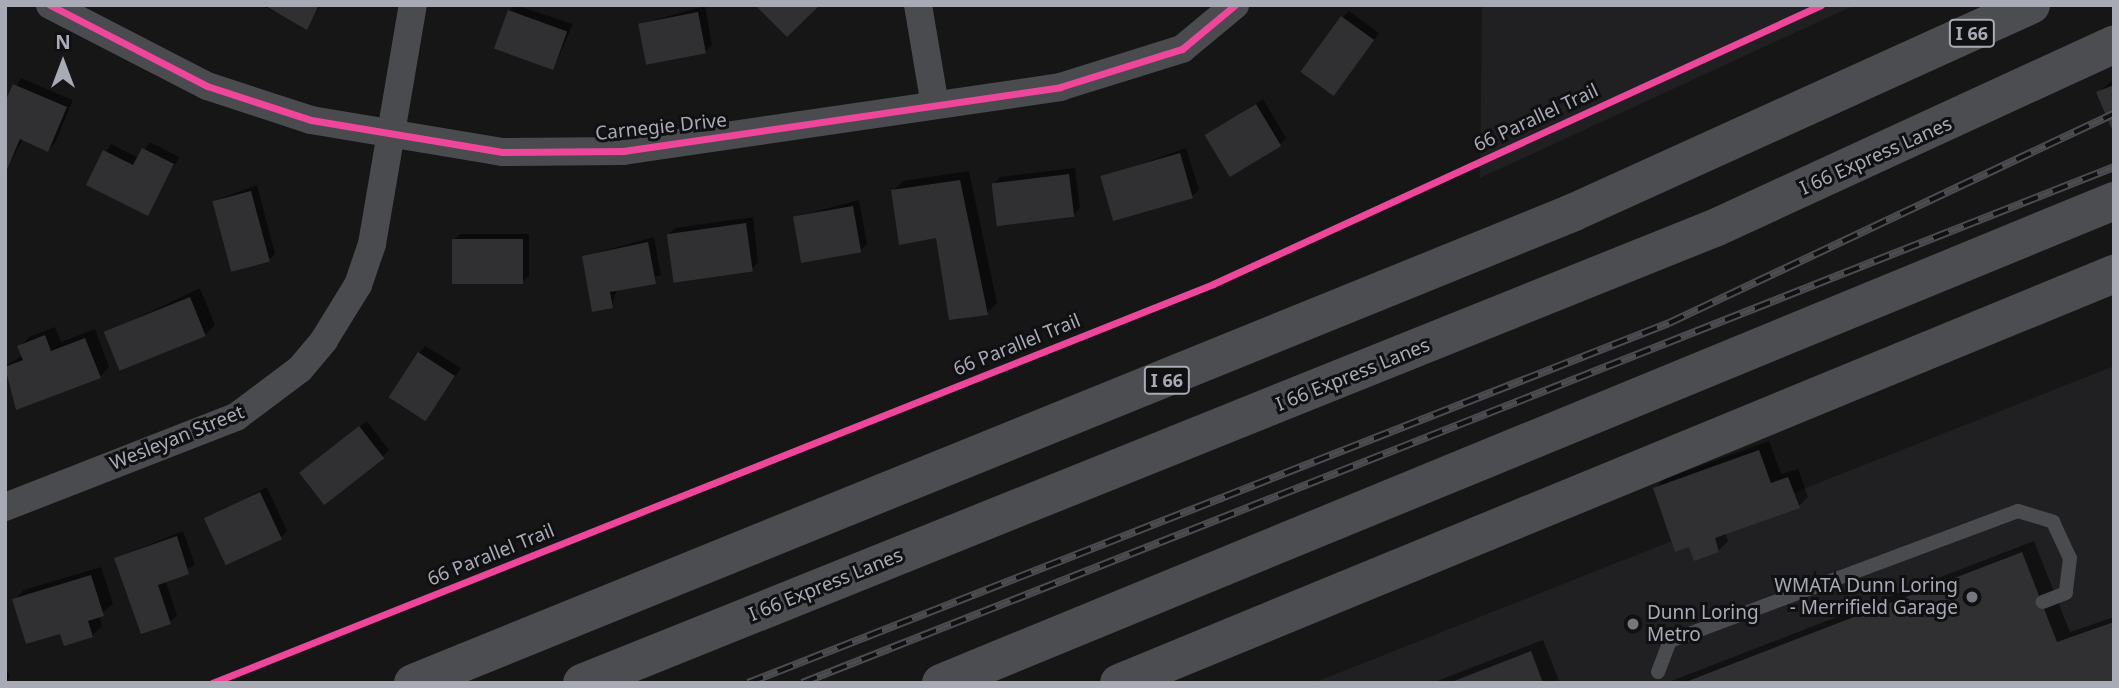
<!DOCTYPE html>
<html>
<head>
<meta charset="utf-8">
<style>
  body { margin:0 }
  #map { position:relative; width:2119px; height:688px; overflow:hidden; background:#161616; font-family:"Noto Sans",sans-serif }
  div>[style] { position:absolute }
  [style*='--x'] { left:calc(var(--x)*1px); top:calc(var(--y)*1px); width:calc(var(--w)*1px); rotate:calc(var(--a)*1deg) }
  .built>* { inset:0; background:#202022 }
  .shadow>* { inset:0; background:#0007 }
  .building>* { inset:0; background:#303032; transform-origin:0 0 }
  .service>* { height:14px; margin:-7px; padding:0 7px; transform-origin:7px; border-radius:7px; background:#4a4b4e }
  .minor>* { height:28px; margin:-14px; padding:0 14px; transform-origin:14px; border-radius:14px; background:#4a4b4e }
  .motorway>* { height:38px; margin:-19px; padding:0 19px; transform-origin:19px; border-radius:19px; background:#4c4d50 }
  .rail>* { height:8px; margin-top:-4px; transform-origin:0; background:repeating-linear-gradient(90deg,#101012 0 16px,#4b4c4f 0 32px); box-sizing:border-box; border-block:2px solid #4b4c4f }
  .cycleway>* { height:7px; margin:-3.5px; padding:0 3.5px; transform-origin:3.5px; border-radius:3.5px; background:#ed469a }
  .dots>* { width:19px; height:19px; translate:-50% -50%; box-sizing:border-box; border:4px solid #101012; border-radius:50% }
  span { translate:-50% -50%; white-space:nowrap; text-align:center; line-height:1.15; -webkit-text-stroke:6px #101012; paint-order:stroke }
  .shield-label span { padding:2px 5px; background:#101012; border:2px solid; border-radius:5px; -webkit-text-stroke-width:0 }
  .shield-label { font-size:18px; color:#a8abb6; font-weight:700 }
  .street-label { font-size:19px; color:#a8abb6 }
  .poi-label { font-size:19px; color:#a8abb6 }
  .right { translate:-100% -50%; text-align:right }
  .left { translate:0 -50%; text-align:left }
  .frame { position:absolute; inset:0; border:7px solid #a8abb6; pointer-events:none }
  .north { position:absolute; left:28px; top:28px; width:70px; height:70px; -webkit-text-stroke:5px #101012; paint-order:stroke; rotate:0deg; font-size:19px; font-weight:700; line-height:28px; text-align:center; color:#a8abb6 }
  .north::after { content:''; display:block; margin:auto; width:24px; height:32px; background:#a8abb6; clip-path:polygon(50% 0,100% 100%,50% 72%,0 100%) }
</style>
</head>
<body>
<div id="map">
  <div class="built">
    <div style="clip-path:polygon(1482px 5px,1855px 5px,1480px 178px)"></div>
    <div style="clip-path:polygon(2114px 366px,2114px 683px,1313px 683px)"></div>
  </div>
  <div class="shadow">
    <div style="clip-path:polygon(321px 5px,307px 27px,265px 7px,266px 5px)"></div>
    <div style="clip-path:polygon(515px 5px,573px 24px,554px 67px,509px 11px)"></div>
    <div style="clip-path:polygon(705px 6px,712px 45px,705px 51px,640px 24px)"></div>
    <div style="clip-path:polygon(1349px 11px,1379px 33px,1339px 87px,1343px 17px)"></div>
    <div style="clip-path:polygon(21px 78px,73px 100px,55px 143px,48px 150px,23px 139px,7px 168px,5px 106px)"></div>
    <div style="clip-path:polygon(2114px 79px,2114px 129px,2099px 92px)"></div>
    <div style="clip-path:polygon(1263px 99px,1286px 138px,1280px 145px,1207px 135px)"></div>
    <div style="clip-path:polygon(150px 142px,179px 157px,148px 214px,88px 184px,111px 144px,139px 158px)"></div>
    <div style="clip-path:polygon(1186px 148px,1199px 190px,1192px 196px,1102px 178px)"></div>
    <div style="clip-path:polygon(1075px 168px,1080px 208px,1073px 215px,994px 184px,1000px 177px)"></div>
    <div style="clip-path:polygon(969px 171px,997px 303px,987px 313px,937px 236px,893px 191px,903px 181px)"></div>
    <div style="clip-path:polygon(257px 185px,275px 254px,269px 260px,214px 201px)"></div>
    <div style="clip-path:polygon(859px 200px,867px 244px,860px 251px,795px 217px)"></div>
    <div style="clip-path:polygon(753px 217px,758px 262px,752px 269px,669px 234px,675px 228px)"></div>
    <div style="clip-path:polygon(460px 234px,529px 234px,529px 276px,522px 282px,453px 240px)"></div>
    <div style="clip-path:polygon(654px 237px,661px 275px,617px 289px,612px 306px,584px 256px)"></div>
    <div style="clip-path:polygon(200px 288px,215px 325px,205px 335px,106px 333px)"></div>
    <div style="clip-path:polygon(55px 327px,61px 342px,95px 329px,109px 367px,100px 377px,17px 408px,5px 366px,23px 355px,20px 347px,29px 337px)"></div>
    <div style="clip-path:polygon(425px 346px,461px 368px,427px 418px,419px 353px)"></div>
    <div style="clip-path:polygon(367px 421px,389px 450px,383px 456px,308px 467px)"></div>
    <div style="clip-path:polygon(1769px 441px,1781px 474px,1798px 469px,1808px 497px,1799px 506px,1725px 532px,1728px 541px,1718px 551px,1690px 545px,1655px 489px,1664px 479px)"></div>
    <div style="clip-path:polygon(267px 487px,287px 531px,281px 537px,206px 519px)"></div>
    <div style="clip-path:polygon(183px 531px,195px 565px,165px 580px,177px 615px,170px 622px,116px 558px)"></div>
    <div style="clip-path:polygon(2034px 541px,2070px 632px,2114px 617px,2114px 683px,1666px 683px)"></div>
    <div style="clip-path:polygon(101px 567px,113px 604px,99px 615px,102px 626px,92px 636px,61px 631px,14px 600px,24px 590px)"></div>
    <div style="clip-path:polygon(1543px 640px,1560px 683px,1432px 683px)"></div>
    <div style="clip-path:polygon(5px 667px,10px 677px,5px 682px)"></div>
  </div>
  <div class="building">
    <div style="clip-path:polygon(264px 5px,319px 5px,307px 30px)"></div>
    <div style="clip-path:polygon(755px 5px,820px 5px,787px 37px)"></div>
    <div style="left:508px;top:10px;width:63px;height:41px;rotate:20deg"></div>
    <div style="left:698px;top:12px;width:42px;height:61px;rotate:79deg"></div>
    <div style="left:1341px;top:16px;width:41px;height:69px;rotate:36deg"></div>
    <div style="clip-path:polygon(13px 84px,67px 107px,48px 152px,20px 139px,5px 174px,5px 102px)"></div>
    <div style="clip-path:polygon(2114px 85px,2114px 134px,2096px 92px)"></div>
    <div style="left:1256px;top:104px;width:49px;height:60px;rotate:59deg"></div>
    <div style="clip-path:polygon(142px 148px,174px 164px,148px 216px,86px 185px,103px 150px,133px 165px)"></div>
    <div style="left:1180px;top:153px;width:47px;height:83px;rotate:74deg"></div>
    <div style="left:1069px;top:174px;width:43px;height:78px;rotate:83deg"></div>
    <div style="clip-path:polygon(960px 180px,988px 315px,949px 320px,936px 238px,899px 245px,891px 190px)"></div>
    <div style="left:251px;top:191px;width:73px;height:40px;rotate:75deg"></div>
    <div style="left:853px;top:206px;width:47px;height:61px;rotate:80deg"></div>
    <div style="left:746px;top:223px;width:49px;height:80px;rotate:82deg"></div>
    <div style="left:452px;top:239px;width:71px;height:45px"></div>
    <div style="clip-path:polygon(648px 242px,656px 284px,610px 292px,613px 308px,592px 312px,582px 256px)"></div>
    <div style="left:190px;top:297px;width:42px;height:93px;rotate:68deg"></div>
    <div style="clip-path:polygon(45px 335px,51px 351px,85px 338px,101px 378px,16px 410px,5px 367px,23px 360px,17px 346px)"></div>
    <div style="left:418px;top:352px;width:44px;height:54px;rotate:33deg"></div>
    <div style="left:359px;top:426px;width:41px;height:76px;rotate:52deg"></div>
    <div style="clip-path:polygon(1759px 450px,1771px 483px,1788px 477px,1800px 508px,1715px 538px,1719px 552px,1694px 561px,1689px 547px,1675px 552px,1653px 488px)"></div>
    <div style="left:260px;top:492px;width:52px;height:62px;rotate:65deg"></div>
    <div style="clip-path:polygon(177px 536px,189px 574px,158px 585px,171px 624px,141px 634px,114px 558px)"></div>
    <div style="clip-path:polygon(2022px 552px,2057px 642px,2114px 622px,2114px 683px,1683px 683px)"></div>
    <div style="clip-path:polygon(91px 575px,104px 616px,88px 621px,93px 637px,64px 646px,60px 634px,26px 644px,12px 599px)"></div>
    <div style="clip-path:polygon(1531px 651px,1543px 683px,1449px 683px)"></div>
  </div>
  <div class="service">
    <div style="--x:1658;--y:672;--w:33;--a:-69"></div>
    <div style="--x:1670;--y:641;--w:371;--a:-20.5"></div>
    <div style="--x:2018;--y:511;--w:37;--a:17"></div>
    <div style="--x:2053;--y:522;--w:40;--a:65"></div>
    <div style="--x:2070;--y:558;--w:35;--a:97"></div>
    <div style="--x:2066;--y:593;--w:25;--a:159"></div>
  </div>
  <div class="minor">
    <div style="--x:50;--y:5;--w:177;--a:27.3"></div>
    <div style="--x:207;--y:86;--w:109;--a:18.1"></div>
    <div style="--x:311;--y:120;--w:194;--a:9.5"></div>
    <div style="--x:502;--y:152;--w:121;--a:-0.5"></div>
    <div style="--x:623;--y:151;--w:442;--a:-8.3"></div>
    <div style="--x:1060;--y:87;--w:128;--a:-17.3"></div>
    <div style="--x:1182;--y:49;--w:69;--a:-39.7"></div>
    <div style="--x:918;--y:5;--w:101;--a:80.4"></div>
    <div style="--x:5;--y:507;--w:248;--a:-21.3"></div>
    <div style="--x:236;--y:417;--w:80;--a:-36.9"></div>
    <div style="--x:300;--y:369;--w:38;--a:-50"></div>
    <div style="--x:324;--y:340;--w:65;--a:-58.3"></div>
    <div style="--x:358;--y:285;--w:43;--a:-71.1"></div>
    <div style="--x:372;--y:244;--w:242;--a:-80.3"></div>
  </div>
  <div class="motorway">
    <div style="--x:413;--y:683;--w:1251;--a:-22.07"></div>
    <div style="--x:1572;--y:213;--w:504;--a:-24.38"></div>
    <div style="--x:582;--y:683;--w:1223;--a:-21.89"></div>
    <div style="--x:1717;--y:227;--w:437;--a:-24.7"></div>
    <div style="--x:941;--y:683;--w:1268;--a:-22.34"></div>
    <div style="--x:1119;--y:683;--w:1076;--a:-22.35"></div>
  </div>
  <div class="rail">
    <div style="--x:748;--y:683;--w:989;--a:-21.35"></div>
    <div style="--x:1669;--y:323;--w:492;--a:-25.2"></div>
    <div style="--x:802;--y:683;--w:1410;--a:-21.47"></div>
  </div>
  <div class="cycleway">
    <div style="--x:50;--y:5;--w:177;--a:27.3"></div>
    <div style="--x:207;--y:86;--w:109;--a:18.1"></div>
    <div style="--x:311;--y:120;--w:194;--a:9.5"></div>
    <div style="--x:502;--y:152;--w:121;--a:-0.5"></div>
    <div style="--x:623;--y:151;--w:442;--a:-8.3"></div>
    <div style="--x:1060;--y:87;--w:128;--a:-17.3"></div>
    <div style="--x:1182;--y:49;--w:69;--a:-39.7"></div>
    <div style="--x:212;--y:683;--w:1078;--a:-21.73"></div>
    <div style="--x:1213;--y:284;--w:669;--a:-24.65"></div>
  </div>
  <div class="dots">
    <div style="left:1972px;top:597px;background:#75777e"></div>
    <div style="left:1633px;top:624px;background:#75777e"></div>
  </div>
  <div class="shield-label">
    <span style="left:1972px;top:33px">I 66</span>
    <span style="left:1167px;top:380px">I 66</span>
  </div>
  <div class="street-label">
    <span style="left:1536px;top:118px;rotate:-25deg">66 Parallel Trail</span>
    <span style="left:661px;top:127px;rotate:-6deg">Carnegie Drive</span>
    <span style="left:1876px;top:156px;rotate:-24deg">I 66 Express Lanes</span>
    <span style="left:1017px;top:345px;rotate:-22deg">66 Parallel Trail</span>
    <span style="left:1353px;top:375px;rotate:-22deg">I 66 Express Lanes</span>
    <span style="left:177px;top:438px;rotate:-22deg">Wesleyan Street</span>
    <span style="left:491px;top:555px;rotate:-22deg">66 Parallel Trail</span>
    <span style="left:826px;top:585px;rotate:-22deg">I 66 Express Lanes</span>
  </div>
  <div class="poi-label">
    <span class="right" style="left:1958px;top:597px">WMATA Dunn Loring<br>- Merrifield Garage</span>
    <span class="left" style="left:1647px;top:624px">Dunn Loring<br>Metro</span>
  </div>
  <div class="frame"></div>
  <div class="north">N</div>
</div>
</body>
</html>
